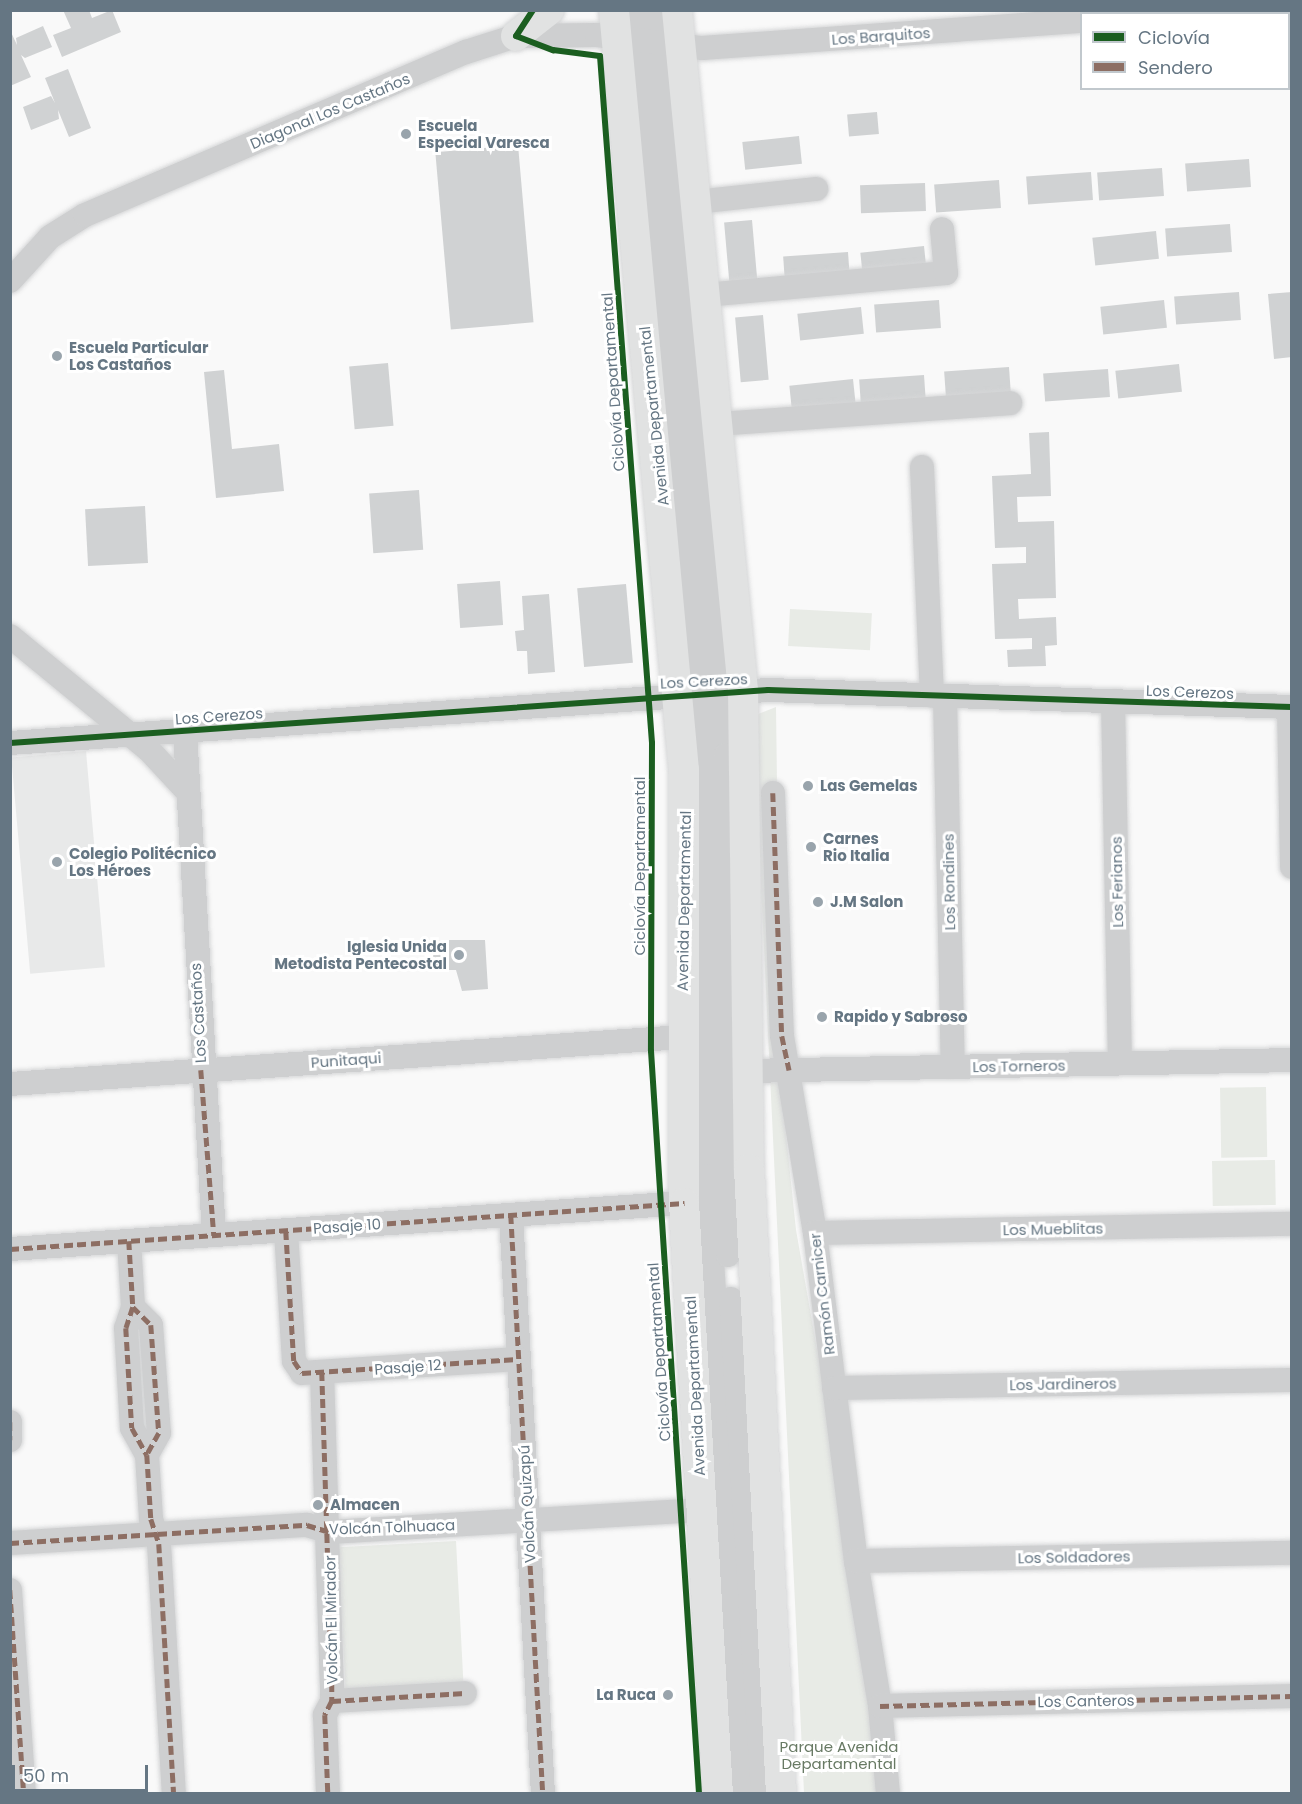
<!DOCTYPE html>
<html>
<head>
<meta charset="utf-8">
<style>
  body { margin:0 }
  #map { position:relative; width:1302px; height:1804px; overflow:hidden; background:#f9f9f9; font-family:Poppins,sans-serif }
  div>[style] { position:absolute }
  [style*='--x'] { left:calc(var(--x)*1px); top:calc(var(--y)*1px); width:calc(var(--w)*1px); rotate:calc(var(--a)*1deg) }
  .built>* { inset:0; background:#e8e9e9; transform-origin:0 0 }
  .green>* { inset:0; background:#e8ebe6; transform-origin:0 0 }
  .building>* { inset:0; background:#d0d2d3; transform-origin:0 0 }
  .roads { filter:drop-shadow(0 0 2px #d5d6d7) drop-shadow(0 0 2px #d5d6d7) }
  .minor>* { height:24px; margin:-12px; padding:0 12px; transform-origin:12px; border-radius:12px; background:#cecfd0 }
  .major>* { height:30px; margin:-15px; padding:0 15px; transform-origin:15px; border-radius:15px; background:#e1e2e2 }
  .quiet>* { height:4.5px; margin-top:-2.25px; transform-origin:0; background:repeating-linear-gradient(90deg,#8d6e63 0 9px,transparent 0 13.5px) }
  .cycleway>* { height:6px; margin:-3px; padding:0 3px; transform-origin:3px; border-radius:3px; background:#1b5e20 }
  .dots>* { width:16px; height:16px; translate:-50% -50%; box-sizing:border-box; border:3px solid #fff; border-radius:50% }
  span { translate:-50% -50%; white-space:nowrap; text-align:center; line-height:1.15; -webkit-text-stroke:6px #fff; paint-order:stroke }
  .street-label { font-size:15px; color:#657683 }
  .poi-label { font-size:15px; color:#657683; font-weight:700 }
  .left { translate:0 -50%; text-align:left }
  .right { translate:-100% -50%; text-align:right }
  .park-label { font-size:15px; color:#687a64 }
  .frame { position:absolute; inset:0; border:12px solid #657683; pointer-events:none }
  .legend { position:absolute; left:1080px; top:12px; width:210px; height:78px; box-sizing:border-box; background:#fff; border:2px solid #c1c8cd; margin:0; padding:8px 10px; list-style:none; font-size:18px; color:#657683 }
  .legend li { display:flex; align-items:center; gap:12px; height:30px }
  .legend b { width:30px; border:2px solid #c1c8cd }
  .scale { position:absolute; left:12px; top:1765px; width:136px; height:27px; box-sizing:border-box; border:3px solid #657683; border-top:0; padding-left:8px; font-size:18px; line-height:21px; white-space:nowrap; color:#657683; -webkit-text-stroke:4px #fff; paint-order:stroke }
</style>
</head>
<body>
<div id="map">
  <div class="built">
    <div style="left:86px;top:751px;width:217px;height:75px;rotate:85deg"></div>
  </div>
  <div class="green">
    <div style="left:790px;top:609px;width:82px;height:37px;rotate:3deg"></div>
    <div style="clip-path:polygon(776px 707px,781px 1087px,796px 1230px,825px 1395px,880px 1793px,804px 1793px,753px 716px)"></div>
    <div style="left:1266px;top:1087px;width:70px;height:46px;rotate:89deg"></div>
    <div style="left:1275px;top:1160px;width:45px;height:63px;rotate:89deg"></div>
    <div style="left:456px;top:1541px;width:143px;height:118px;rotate:87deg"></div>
  </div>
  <div class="building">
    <div style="clip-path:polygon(63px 10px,89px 10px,92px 18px,112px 10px,121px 32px,62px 57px,53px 35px,71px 28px)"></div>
    <div style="clip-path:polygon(43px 26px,52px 47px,25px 58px,21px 55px,31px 77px,10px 86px,10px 30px,17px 45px,16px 38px)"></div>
    <div style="clip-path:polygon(68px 69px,91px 128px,69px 137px,58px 110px,59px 119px,31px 130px,23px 107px,51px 96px,55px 103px,45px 78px)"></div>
    <div style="left:877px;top:112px;width:22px;height:30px;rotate:85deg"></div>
    <div style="left:799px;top:136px;width:28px;height:57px;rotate:84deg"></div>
    <div style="left:518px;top:145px;width:178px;height:83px;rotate:85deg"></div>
    <div style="left:1249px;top:159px;width:28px;height:64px;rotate:86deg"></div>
    <div style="left:1162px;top:168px;width:28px;height:65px;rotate:86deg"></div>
    <div style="left:1091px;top:172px;width:28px;height:65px;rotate:86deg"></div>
    <div style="left:999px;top:180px;width:28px;height:65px;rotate:86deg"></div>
    <div style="left:925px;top:183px;width:28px;height:65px;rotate:88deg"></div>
    <div style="left:752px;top:220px;width:65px;height:28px;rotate:85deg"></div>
    <div style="left:1230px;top:224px;width:28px;height:65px;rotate:86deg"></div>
    <div style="left:1156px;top:231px;width:28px;height:64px;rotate:84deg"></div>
    <div style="left:924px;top:246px;width:28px;height:64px;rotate:84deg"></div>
    <div style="left:848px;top:252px;width:28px;height:65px;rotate:86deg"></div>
    <div style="left:1239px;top:292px;width:28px;height:65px;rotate:86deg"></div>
    <div style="clip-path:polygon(1292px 292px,1292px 357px,1274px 359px,1268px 294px)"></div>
    <div style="left:939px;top:300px;width:28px;height:65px;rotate:86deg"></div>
    <div style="left:1164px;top:300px;width:28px;height:64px;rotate:84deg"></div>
    <div style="left:861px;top:307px;width:27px;height:64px;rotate:84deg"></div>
    <div style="left:763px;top:315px;width:65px;height:28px;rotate:85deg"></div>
    <div style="left:388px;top:363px;width:63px;height:39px;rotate:85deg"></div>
    <div style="left:1179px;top:364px;width:28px;height:64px;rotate:84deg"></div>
    <div style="left:1009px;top:367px;width:27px;height:65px;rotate:86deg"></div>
    <div style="left:1108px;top:369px;width:28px;height:65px;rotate:86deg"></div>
    <div style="clip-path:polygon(224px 370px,232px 449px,279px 444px,284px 491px,216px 498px,204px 372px)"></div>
    <div style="left:924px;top:375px;width:27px;height:65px;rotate:86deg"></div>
    <div style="left:853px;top:379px;width:28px;height:64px;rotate:84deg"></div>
    <div style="clip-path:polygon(1049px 432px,1051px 496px,1017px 497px,1018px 522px,1054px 521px,1056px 598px,1018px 599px,1019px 619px,1056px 617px,1057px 645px,1045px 646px,1046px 666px,1008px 667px,1007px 650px,1032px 649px,1032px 638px,995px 639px,992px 564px,1026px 563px,1026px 547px,995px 548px,992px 476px,1031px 474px,1029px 433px)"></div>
    <div style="left:419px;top:490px;width:60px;height:50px;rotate:86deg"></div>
    <div style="left:145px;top:506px;width:57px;height:60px;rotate:87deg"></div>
    <div style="left:500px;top:581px;width:44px;height:43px;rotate:86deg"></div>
    <div style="left:626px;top:584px;width:79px;height:49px;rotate:85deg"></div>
    <div style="clip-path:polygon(549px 594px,555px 672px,528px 674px,527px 651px,517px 651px,515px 631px,524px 630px,522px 596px)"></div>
    <div style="clip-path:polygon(431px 940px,485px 940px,488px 989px,462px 991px,456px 970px,432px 970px)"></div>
  </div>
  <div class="roads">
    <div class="minor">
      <div style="--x:635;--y:10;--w:686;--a:84.4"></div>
      <div style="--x:702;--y:693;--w:221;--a:87.7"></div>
      <div style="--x:711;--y:914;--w:262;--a:90.9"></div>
      <div style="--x:707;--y:1176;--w:619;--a:86.57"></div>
      <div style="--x:656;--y:10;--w:748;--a:84.63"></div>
      <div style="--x:726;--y:755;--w:500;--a:89.77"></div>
      <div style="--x:1178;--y:14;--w:39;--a:-6"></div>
      <div style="--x:696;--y:202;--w:121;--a:-6.2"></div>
      <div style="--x:10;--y:281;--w:59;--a:-47.7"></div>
      <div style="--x:50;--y:237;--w:41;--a:-32.2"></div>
      <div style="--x:85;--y:215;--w:414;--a:-23.2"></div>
      <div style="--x:466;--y:52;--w:52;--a:-17.7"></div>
      <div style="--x:516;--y:36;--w:81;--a:-0.7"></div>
      <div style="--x:597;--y:35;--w:106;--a:7.1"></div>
      <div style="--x:702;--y:48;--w:381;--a:-4.1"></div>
      <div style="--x:705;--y:295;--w:242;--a:-5.2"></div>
      <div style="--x:946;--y:273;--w:44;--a:-95.2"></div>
      <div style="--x:718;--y:424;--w:293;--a:-4.1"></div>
      <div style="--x:922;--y:467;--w:229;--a:87.5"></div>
      <div style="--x:10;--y:636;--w:180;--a:39.4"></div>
      <div style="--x:149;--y:750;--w:56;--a:47.2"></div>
      <div style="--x:945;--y:696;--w:371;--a:88.8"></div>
      <div style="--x:1113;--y:701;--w:362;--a:88.9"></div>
      <div style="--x:1289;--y:707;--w:160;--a:88.9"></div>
      <div style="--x:185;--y:731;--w:505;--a:86.71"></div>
      <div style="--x:10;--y:743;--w:760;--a:-4"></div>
      <div style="--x:768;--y:690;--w:524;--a:1.86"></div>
      <div style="--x:773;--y:793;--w:243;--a:87.9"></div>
      <div style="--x:782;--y:1036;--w:200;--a:80.5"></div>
      <div style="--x:815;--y:1233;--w:331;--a:82.9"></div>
      <div style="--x:856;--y:1561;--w:147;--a:80.6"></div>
      <div style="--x:880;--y:1706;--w:88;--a:84.8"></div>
      <div style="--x:746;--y:1071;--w:546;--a:-1.15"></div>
      <div style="--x:10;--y:1084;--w:674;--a:-4"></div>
      <div style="--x:511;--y:1215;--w:580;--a:86.84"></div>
      <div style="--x:286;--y:1231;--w:130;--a:86.5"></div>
      <div style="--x:294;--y:1361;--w:14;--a:56"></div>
      <div style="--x:302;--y:1373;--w:216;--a:-3.7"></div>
      <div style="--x:815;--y:1233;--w:477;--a:-1.1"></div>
      <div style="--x:129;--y:1241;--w:66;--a:86.5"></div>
      <div style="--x:133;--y:1307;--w:25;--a:45"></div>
      <div style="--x:151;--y:1325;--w:108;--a:85.8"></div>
      <div style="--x:159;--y:1433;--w:25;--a:119"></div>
      <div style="--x:147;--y:1455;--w:64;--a:86.4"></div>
      <div style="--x:151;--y:1519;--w:26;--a:72"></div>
      <div style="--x:159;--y:1544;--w:250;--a:86.6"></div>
      <div style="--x:10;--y:1249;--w:676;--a:-3.9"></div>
      <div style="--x:731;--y:1299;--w:496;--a:86.3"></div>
      <div style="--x:133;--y:1307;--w:22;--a:108"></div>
      <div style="--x:126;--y:1328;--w:100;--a:86.6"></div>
      <div style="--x:132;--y:1428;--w:31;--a:61"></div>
      <div style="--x:322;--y:1372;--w:311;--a:88.2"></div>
      <div style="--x:332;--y:1683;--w:18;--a:90"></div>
      <div style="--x:332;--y:1701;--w:16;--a:117"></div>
      <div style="--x:325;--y:1715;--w:79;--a:87.8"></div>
      <div style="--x:834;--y:1388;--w:458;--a:-1"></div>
      <div style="--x:10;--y:1422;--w:18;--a:90"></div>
      <div style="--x:10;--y:1543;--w:298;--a:-3.5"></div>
      <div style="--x:307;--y:1525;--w:24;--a:17"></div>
      <div style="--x:330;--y:1532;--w:373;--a:-3.4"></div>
      <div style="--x:856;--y:1561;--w:436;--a:-1.1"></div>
      <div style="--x:10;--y:1590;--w:204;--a:86.1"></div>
      <div style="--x:332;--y:1701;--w:133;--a:-3.4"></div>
      <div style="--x:880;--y:1706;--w:412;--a:-1.4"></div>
    </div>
    <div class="major">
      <div style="--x:614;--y:10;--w:763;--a:84.74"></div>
      <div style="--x:684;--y:770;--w:433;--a:90"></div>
      <div style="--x:684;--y:1203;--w:592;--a:86.71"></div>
      <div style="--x:677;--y:10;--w:684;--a:84.46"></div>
      <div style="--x:743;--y:691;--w:478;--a:89.3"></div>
      <div style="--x:749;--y:1169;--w:626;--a:87.07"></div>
      <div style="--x:516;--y:36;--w:42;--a:-38.2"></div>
    </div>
  </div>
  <div class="quiet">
    <div style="--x:773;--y:793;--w:243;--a:87.9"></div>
    <div style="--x:782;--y:1036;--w:35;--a:78"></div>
    <div style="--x:201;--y:1070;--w:166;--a:85.5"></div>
    <div style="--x:511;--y:1215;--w:580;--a:86.84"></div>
    <div style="--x:286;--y:1231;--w:130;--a:86.5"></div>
    <div style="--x:294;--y:1361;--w:14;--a:56"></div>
    <div style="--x:302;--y:1373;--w:216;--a:-3.7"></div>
    <div style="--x:129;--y:1241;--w:66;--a:86.5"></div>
    <div style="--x:133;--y:1307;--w:25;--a:45"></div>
    <div style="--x:151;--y:1325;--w:108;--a:85.8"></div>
    <div style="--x:159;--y:1433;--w:25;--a:119"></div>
    <div style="--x:147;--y:1455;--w:64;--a:86.4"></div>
    <div style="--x:151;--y:1519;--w:26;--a:72"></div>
    <div style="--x:159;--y:1544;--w:250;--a:86.6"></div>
    <div style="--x:10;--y:1249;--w:676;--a:-3.9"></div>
    <div style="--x:133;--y:1307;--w:22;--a:108"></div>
    <div style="--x:126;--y:1328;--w:100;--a:86.6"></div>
    <div style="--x:132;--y:1428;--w:31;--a:61"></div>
    <div style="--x:322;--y:1372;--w:311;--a:88.2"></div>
    <div style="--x:332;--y:1683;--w:18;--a:90"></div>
    <div style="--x:332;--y:1701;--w:16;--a:117"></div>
    <div style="--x:325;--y:1715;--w:79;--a:87.8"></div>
    <div style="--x:10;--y:1422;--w:18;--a:90"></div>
    <div style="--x:10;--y:1543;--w:298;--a:-3.5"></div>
    <div style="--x:307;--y:1525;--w:24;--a:17"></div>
    <div style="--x:10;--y:1590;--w:204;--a:86.1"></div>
    <div style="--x:332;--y:1701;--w:133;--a:-3.4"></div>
    <div style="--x:880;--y:1706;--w:412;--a:-1.4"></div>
  </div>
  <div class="cycleway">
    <div style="--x:533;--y:10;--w:31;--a:123"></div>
    <div style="--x:516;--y:36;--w:40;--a:21"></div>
    <div style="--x:553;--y:50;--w:47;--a:7.3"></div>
    <div style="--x:600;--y:56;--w:689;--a:85.67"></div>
    <div style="--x:652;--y:743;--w:308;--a:90.2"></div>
    <div style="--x:651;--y:1051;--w:745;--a:86.3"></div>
    <div style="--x:10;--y:743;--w:760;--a:-4"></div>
    <div style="--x:768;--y:690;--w:524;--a:1.86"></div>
  </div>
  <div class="dots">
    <div style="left:406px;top:134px;background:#99a4ac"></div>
    <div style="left:57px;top:356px;background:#99a4ac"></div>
    <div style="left:808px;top:786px;background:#99a4ac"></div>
    <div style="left:811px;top:847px;background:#99a4ac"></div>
    <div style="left:57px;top:862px;background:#99a4ac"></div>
    <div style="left:818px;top:902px;background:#99a4ac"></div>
    <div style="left:459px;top:955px;background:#99a4ac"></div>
    <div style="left:822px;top:1017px;background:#99a4ac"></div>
    <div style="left:318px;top:1505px;background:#99a4ac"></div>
    <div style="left:668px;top:1695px;background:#99a4ac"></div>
  </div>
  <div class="street-label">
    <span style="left:881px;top:36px;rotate:-4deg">Los Barquitos</span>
    <span style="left:330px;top:111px;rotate:-23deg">Diagonal Los Castaños</span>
    <span style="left:613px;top:382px;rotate:-94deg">Ciclovía Departamental</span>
    <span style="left:654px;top:416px;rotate:-96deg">Avenida Departamental</span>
    <span style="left:704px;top:681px;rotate:-3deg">Los Cerezos</span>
    <span style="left:1190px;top:692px;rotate:2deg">Los Cerezos</span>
    <span style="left:219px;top:716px;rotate:-4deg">Los Cerezos</span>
    <span style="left:640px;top:866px;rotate:-90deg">Ciclovía Departamental</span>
    <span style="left:949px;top:882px;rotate:-91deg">Los Rondines</span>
    <span style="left:1117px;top:882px;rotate:-91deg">Los Ferianos</span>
    <span style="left:684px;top:901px;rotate:-89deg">Avenida Departamental</span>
    <span style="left:198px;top:1013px;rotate:-93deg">Los Castaños</span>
    <span style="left:346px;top:1060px;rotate:-4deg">Punitaqui</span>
    <span style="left:1019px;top:1066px;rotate:-1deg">Los Torneros</span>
    <span style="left:347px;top:1226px;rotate:-4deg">Pasaje 10</span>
    <span style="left:1053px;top:1229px;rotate:-1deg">Los Mueblitas</span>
    <span style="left:822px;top:1294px;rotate:-97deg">Ramón Carnicer</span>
    <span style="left:659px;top:1352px;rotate:-94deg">Ciclovía Departamental</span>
    <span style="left:408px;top:1367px;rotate:-4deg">Pasaje 12</span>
    <span style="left:1063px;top:1384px;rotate:-1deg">Los Jardineros</span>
    <span style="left:695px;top:1386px;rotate:-93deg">Avenida Departamental</span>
    <span style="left:527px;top:1504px;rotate:-93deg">Volcán Quizapú</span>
    <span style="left:392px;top:1527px;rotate:-2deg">Volcán Tolhuaca</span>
    <span style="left:1074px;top:1557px;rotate:-1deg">Los Soldadores</span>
    <span style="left:331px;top:1620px;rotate:-91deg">Volcán El Mirador</span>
    <span style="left:1086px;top:1701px;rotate:-1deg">Los Canteros</span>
  </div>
  <div class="poi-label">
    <span class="left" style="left:418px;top:134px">Escuela<br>Especial Varesca</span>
    <span class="left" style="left:69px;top:356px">Escuela Particular<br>Los Castaños</span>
    <span class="left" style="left:820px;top:786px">Las Gemelas</span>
    <span class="left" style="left:823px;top:847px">Carnes<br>Rio Italia</span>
    <span class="left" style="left:69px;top:862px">Colegio Politécnico<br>Los Héroes</span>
    <span class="left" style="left:830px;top:902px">J.M Salon</span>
    <span class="right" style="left:447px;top:955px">Iglesia Unida<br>Metodista Pentecostal</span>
    <span class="left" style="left:834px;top:1017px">Rapido y Sabroso</span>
    <span class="left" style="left:330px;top:1505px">Almacen</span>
    <span class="right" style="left:656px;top:1695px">La Ruca</span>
  </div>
  <div class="park-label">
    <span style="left:839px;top:1755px">Parque Avenida<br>Departamental</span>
  </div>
  <div class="frame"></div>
  <ul class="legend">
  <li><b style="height:8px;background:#1b5e20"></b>Ciclovía</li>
  <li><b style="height:8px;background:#8d6e63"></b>Sendero</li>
  </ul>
  <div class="scale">50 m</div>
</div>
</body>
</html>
